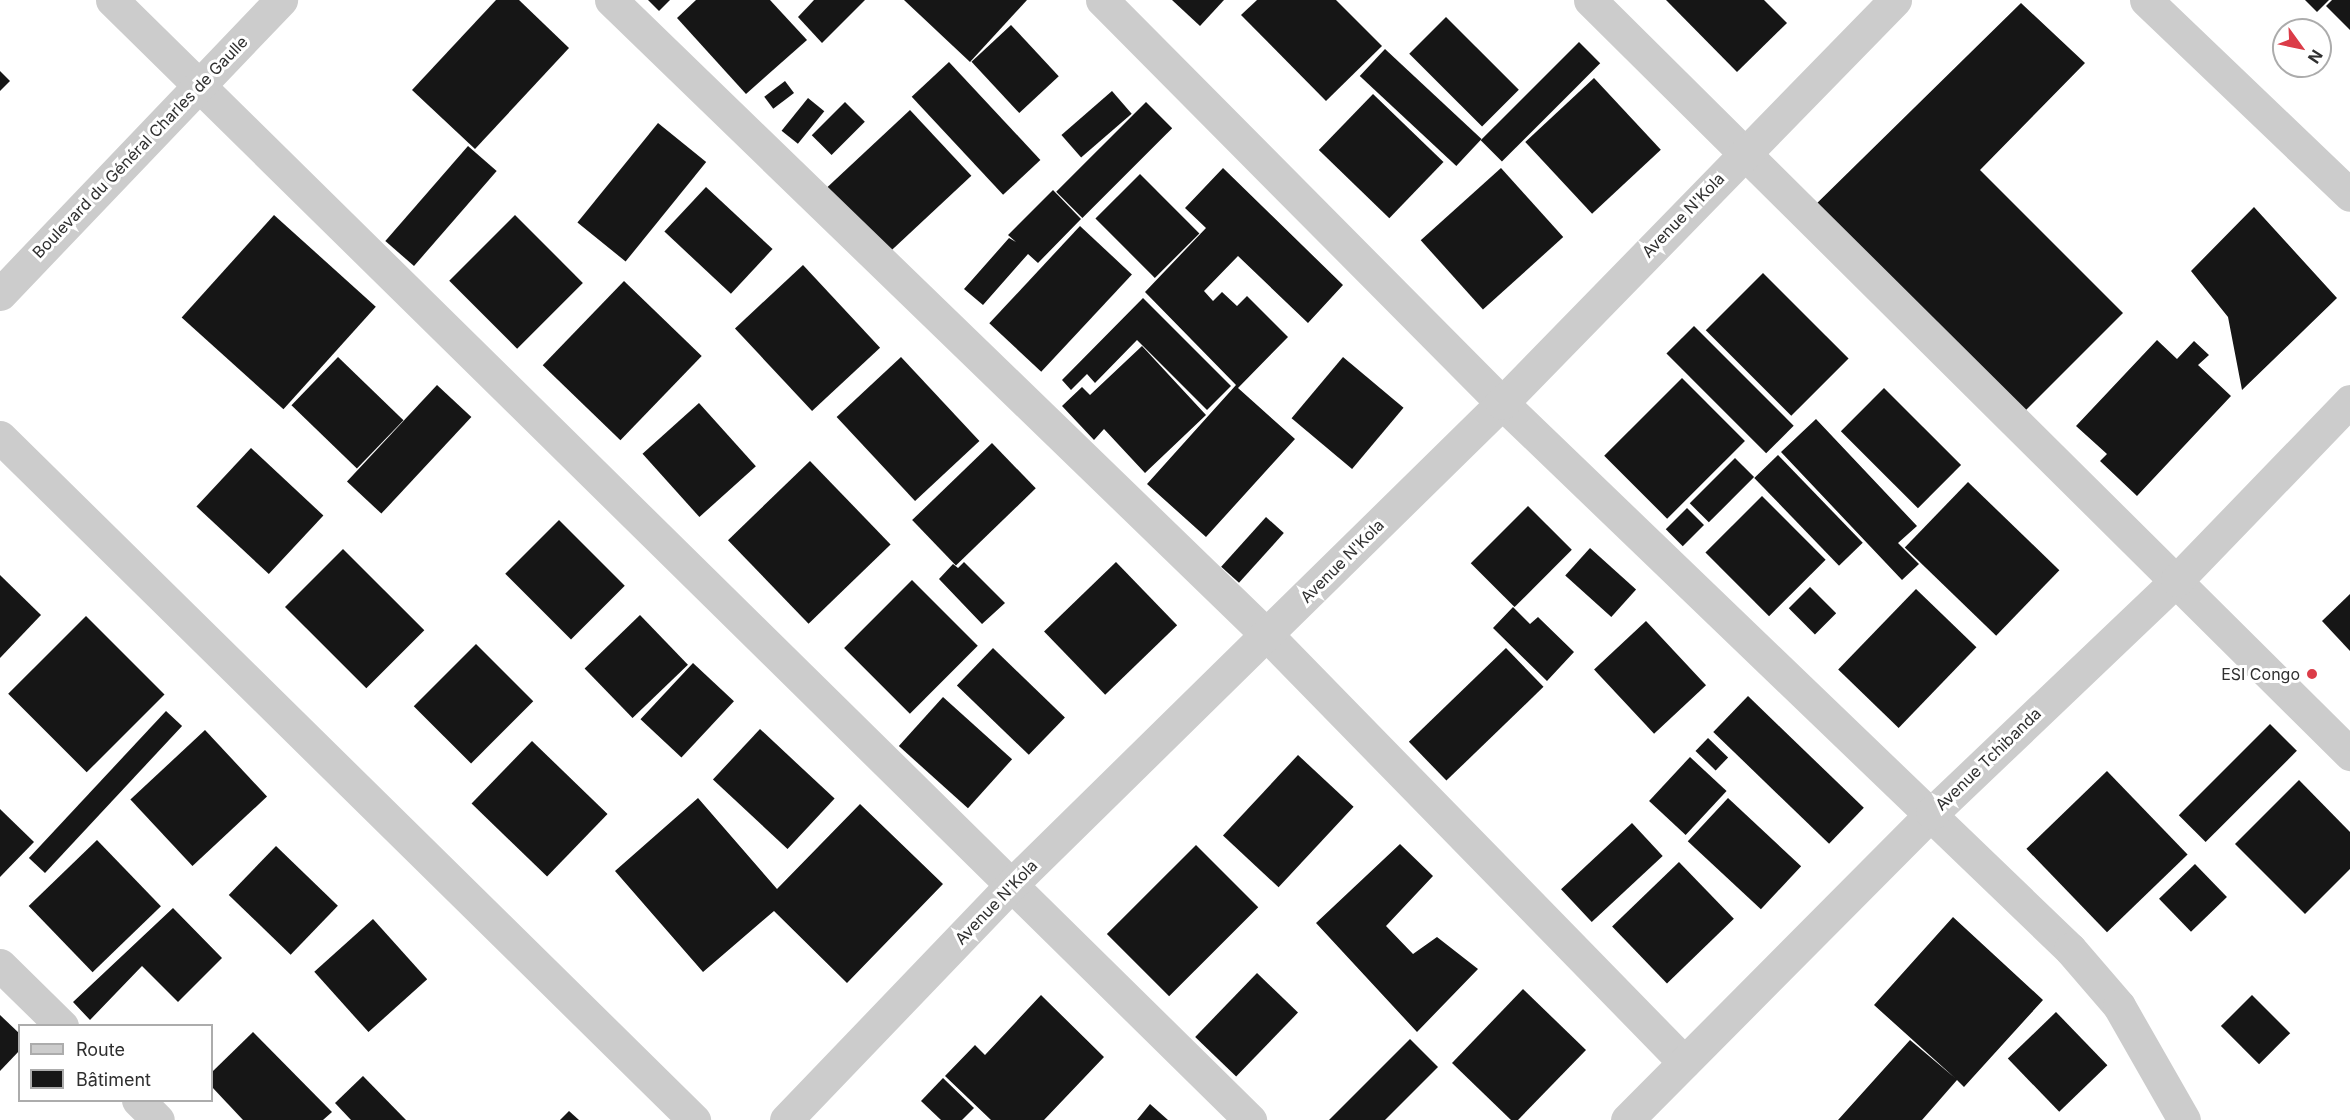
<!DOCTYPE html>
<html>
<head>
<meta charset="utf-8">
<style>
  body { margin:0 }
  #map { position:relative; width:2350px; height:1120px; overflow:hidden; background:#fff; font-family:Inter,sans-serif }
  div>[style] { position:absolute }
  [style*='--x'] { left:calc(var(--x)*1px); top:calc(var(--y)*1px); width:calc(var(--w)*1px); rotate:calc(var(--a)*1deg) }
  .building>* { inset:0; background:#161616; transform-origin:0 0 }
  .minor>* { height:33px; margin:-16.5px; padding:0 16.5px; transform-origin:16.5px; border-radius:16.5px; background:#ccc }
  .dots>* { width:16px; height:16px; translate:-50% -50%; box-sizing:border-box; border:3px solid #fff; border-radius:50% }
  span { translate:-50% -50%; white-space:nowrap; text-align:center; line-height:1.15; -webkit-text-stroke:6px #fff; paint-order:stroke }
  .street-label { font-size:16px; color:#2f2f2f }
  .poi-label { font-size:16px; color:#2f2f2f }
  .right { translate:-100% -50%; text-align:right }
  .legend { position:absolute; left:18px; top:1024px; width:195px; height:78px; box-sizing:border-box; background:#fff; border:2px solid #acacac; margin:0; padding:8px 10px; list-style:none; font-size:18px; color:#2f2f2f }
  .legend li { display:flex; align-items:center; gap:12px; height:30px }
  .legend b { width:30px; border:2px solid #acacac }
  .north { position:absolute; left:2272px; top:18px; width:60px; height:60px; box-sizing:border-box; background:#fff; border:2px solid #acacac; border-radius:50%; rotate:123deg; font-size:16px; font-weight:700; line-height:24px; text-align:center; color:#2f2f2f }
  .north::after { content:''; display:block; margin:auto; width:21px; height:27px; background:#db3c48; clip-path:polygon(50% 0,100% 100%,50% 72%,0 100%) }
</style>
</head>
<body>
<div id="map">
  <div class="building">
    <div style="clip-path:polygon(496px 0,519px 0,569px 48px,475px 149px,412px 90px)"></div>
    <div style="clip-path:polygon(648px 0,670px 0,659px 11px)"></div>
    <div style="clip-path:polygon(696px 0,770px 0,807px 40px,746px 94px,677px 18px)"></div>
    <div style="clip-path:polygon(814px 0,865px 0,822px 43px,798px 17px)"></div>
    <div style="clip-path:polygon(904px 0,1027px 0,970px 62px)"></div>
    <div style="clip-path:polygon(1172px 0,1224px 0,1200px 26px)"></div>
    <div style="clip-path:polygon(1257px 0,1336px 0,1382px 46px,1326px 101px,1241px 15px)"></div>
    <div style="clip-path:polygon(1666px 0,1764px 0,1787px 23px,1737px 72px)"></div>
    <div style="clip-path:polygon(2305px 0,2329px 0,2317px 12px)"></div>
    <div style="clip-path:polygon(2332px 0,2350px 0,2350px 30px,2326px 6px)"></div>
    <div style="clip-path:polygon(2021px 3px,2085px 63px,1980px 170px,2123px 313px,2017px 419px,1809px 211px)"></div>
    <div style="left:1446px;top:17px;width:103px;height:52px;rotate:45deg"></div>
    <div style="left:1011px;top:25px;width:70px;height:54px;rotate:47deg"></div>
    <div style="left:1579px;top:42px;width:30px;height:139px;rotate:45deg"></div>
    <div style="left:1385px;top:49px;width:132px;height:37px;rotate:43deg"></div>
    <div style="left:949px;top:62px;width:134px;height:51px;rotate:47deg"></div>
    <div style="clip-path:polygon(0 71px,10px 81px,0 91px)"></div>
    <div style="left:1594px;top:78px;width:98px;height:94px;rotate:47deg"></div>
    <div style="left:785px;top:81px;width:15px;height:26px;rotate:53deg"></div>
    <div style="left:1112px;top:91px;width:30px;height:67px;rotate:49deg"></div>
    <div style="left:1373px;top:94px;width:98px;height:78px;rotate:44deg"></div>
    <div style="left:808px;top:98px;width:21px;height:42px;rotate:39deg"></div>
    <div style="left:845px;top:102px;width:28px;height:47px;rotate:45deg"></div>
    <div style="left:1146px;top:102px;width:37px;height:127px;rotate:45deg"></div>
    <div style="left:910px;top:110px;width:90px;height:119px;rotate:47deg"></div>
    <div style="left:658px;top:123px;width:62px;height:128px;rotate:39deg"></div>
    <div style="left:468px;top:146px;width:38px;height:126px;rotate:41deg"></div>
    <div style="clip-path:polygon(1223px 168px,1343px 285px,1308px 323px,1238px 256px,1204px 291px,1213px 301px,1222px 292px,1237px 306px,1247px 296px,1288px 337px,1238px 388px,1295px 439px,1206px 537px,1147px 484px,1236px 385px,1145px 292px,1206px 228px,1185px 208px)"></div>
    <div style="left:1501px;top:168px;width:93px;height:108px;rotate:48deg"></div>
    <div style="left:1140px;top:174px;width:84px;height:63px;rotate:45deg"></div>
    <div style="left:706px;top:187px;width:91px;height:61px;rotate:43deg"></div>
    <div style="clip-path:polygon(1053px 190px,1081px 219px,1038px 263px,1028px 254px,983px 305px,964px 289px,1009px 238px,1016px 242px,1008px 235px)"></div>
    <div style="clip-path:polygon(2254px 207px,2337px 298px,2242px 390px,2228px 317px,2191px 271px)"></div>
    <div style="left:274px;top:215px;width:137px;height:138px;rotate:42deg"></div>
    <div style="left:515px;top:215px;width:96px;height:93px;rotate:45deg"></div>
    <div style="left:1080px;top:226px;width:71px;height:133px;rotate:43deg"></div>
    <div style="left:803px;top:265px;width:113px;height:93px;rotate:47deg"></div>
    <div style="left:1763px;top:273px;width:121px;height:81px;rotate:45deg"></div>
    <div style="left:624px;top:281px;width:108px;height:117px;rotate:44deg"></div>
    <div style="clip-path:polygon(1143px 298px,1231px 386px,1207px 410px,1137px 340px,1095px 383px,1087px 374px,1071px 390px,1062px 380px)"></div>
    <div style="left:1694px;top:326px;width:141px;height:39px;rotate:45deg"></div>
    <div style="clip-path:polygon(2157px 340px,2177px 359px,2194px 341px,2209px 355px,2198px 365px,2231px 396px,2137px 496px,2100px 461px,2107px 454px,2076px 426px)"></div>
    <div style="clip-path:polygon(1142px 346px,1206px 415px,1145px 473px,1104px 429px,1094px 440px,1062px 406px,1082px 387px,1090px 395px)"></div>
    <div style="left:338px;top:357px;width:91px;height:67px;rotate:44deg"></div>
    <div style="left:901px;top:357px;width:115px;height:88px;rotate:47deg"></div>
    <div style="left:1343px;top:357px;width:79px;height:80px;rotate:40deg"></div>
    <div style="left:1682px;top:378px;width:89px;height:110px;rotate:45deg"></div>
    <div style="left:437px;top:385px;width:47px;height:132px;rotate:43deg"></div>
    <div style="left:1884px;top:388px;width:109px;height:61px;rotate:45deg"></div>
    <div style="left:699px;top:403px;width:85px;height:76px;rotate:48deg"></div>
    <div style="clip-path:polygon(1816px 419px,1917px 526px,1898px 543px,1919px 564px,1902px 580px,1781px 452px)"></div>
    <div style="left:992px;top:443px;width:63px;height:111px;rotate:46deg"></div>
    <div style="left:251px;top:448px;width:99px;height:80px;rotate:43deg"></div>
    <div style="left:1778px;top:455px;width:122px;height:33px;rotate:46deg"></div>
    <div style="left:1735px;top:458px;width:27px;height:64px;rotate:45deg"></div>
    <div style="left:810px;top:461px;width:116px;height:114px;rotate:46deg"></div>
    <div style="left:1968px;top:482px;width:127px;height:91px;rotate:44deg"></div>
    <div style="left:1762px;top:496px;width:90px;height:80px;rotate:45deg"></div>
    <div style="left:1528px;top:506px;width:62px;height:81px;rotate:45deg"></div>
    <div style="left:1687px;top:508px;width:24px;height:30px;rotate:45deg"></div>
    <div style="left:1266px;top:517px;width:24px;height:67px;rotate:42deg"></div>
    <div style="left:559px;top:520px;width:93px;height:76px;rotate:45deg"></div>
    <div style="left:1590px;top:548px;width:62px;height:37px;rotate:42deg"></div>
    <div style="left:343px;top:549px;width:115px;height:82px;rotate:45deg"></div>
    <div style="clip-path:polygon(964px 562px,1005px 603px,982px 624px,939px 579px,953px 564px,958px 568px)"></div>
    <div style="left:1116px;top:562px;width:88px;height:100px;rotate:46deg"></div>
    <div style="clip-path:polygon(0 575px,41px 615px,0 658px)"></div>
    <div style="left:912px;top:580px;width:93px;height:96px;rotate:45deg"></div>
    <div style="left:1810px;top:587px;width:37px;height:30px;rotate:45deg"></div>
    <div style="left:1916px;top:589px;width:84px;height:112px;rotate:44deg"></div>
    <div style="clip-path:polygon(2350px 594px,2350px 651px,2322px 621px)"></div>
    <div style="clip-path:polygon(1513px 607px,1530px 624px,1538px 617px,1574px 652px,1547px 681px,1493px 628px)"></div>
    <div style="left:640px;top:615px;width:69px;height:77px;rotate:46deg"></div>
    <div style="left:86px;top:616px;width:111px;height:110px;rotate:45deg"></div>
    <div style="left:1646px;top:621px;width:88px;height:71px;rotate:47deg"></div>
    <div style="left:476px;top:644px;width:81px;height:88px;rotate:45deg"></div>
    <div style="left:993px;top:648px;width:100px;height:52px;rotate:44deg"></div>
    <div style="left:1506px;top:648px;width:54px;height:135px;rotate:46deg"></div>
    <div style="left:693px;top:663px;width:56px;height:77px;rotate:43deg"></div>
    <div style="left:1748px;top:696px;width:161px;height:50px;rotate:44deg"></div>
    <div style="left:943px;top:697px;width:93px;height:66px;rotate:42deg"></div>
    <div style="left:166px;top:711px;width:22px;height:201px;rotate:43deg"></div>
    <div style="left:2270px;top:724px;width:38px;height:129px;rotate:45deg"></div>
    <div style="left:760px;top:729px;width:102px;height:69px;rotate:43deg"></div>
    <div style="left:205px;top:730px;width:91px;height:102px;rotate:47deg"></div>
    <div style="left:1708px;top:738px;width:28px;height:18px;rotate:44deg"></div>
    <div style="left:532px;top:741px;width:105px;height:87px;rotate:44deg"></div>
    <div style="left:1298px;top:755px;width:76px;height:110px;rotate:43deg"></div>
    <div style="left:1690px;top:757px;width:50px;height:60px;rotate:43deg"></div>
    <div style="left:2107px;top:771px;width:116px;height:112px;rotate:46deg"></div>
    <div style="clip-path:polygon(2299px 780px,2350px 832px,2350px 869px,2305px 914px,2235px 844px)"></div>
    <div style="clip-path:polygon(698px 798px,777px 889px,860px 804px,943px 884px,847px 983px,774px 911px,703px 972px,615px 871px)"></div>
    <div style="left:1728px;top:798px;width:100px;height:59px;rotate:43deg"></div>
    <div style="clip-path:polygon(0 809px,34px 842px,0 877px)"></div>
    <div style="left:1632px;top:823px;width:45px;height:97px;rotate:47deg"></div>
    <div style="left:97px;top:840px;width:92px;height:95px;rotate:46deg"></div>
    <div style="clip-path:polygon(1400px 844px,1433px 876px,1386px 926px,1413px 954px,1437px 937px,1478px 969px,1417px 1032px,1316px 923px)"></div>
    <div style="left:1196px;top:845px;width:88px;height:126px;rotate:45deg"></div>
    <div style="left:276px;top:846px;width:86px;height:68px;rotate:44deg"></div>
    <div style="left:1679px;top:862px;width:79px;height:93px;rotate:46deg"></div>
    <div style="left:2195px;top:864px;width:46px;height:50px;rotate:46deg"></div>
    <div style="clip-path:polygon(173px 908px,222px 958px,178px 1002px,142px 966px,90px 1020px,73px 1002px)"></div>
    <div style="clip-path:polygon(1953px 917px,2043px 1000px,1964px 1087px,1957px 1080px,1922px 1120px,1838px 1120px,1910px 1040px,1955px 1078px,1874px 1005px)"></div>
    <div style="left:373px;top:919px;width:81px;height:79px;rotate:48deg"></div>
    <div style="left:1257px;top:973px;width:57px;height:89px;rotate:44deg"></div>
    <div style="clip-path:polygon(1523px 989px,1586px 1050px,1518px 1120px,1511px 1120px,1452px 1063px)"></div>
    <div style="clip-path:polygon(1041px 995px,1104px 1057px,1044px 1120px,991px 1120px,945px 1076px,975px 1045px,985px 1055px)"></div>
    <div style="left:2252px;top:995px;width:54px;height:44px;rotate:45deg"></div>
    <div style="left:2056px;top:1012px;width:74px;height:67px;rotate:46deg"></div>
    <div style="clip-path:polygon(0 1015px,20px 1034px,20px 1050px,0 1071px)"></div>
    <div style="clip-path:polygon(253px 1032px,332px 1112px,323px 1120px,243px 1120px,212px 1087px,212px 1072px)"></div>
    <div style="clip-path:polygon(1410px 1039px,1438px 1067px,1385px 1120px,1329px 1120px)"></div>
    <div style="clip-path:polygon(363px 1076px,406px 1120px,351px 1120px,335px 1103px)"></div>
    <div style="clip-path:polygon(943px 1078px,974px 1108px,962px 1120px,941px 1120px,921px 1101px)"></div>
    <div style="clip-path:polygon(1150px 1104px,1168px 1120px,1137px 1120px)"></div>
    <div style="clip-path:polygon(569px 1111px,579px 1120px,560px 1120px)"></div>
  </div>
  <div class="minor">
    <div style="--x:112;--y:0;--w:1597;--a:44.54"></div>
    <div style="--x:611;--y:0;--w:913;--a:44.07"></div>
    <div style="--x:1267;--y:635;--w:597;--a:45.68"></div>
    <div style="--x:1102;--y:0;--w:568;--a:45.21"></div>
    <div style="--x:1502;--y:403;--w:788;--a:43.87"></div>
    <div style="--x:2070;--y:949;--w:75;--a:49.3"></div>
    <div style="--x:2119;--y:1006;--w:131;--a:60.3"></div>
    <div style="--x:1590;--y:0;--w:1071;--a:44.77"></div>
    <div style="--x:2146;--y:0;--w:282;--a:43.7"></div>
    <div style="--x:0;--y:294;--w:407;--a:-46.3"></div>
    <div style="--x:0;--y:437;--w:974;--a:44.54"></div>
    <div style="--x:0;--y:965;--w:87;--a:44.5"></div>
    <div style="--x:138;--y:1100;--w:28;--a:45"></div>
    <div style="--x:786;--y:1120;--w:328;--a:-46.2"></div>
    <div style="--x:1013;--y:883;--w:685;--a:-44.47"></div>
    <div style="--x:1502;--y:403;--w:563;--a:-45.72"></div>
    <div style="--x:1627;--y:1120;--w:433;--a:-45.2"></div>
    <div style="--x:1932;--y:813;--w:338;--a:-43.6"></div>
    <div style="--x:2177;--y:580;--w:249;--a:-46"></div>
  </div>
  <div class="dots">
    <div style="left:2312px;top:674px;background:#db3c48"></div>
  </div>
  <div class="street-label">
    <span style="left:140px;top:147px;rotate:-46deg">Boulevard du Général Charles de Gaulle</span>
    <span style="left:1683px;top:215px;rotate:-46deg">Avenue N'Kola</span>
    <span style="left:1342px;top:561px;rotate:-45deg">Avenue N'Kola</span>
    <span style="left:1988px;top:759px;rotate:-44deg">Avenue Tchibanda</span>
    <span style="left:996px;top:902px;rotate:-46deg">Avenue N'Kola</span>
  </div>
  <div class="poi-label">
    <span class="right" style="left:2300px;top:674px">ESI Congo</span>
  </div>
  <ul class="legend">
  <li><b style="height:8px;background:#ccc"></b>Route</li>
  <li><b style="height:16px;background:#161616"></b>Bâtiment</li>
  </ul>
  <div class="north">N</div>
</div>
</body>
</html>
